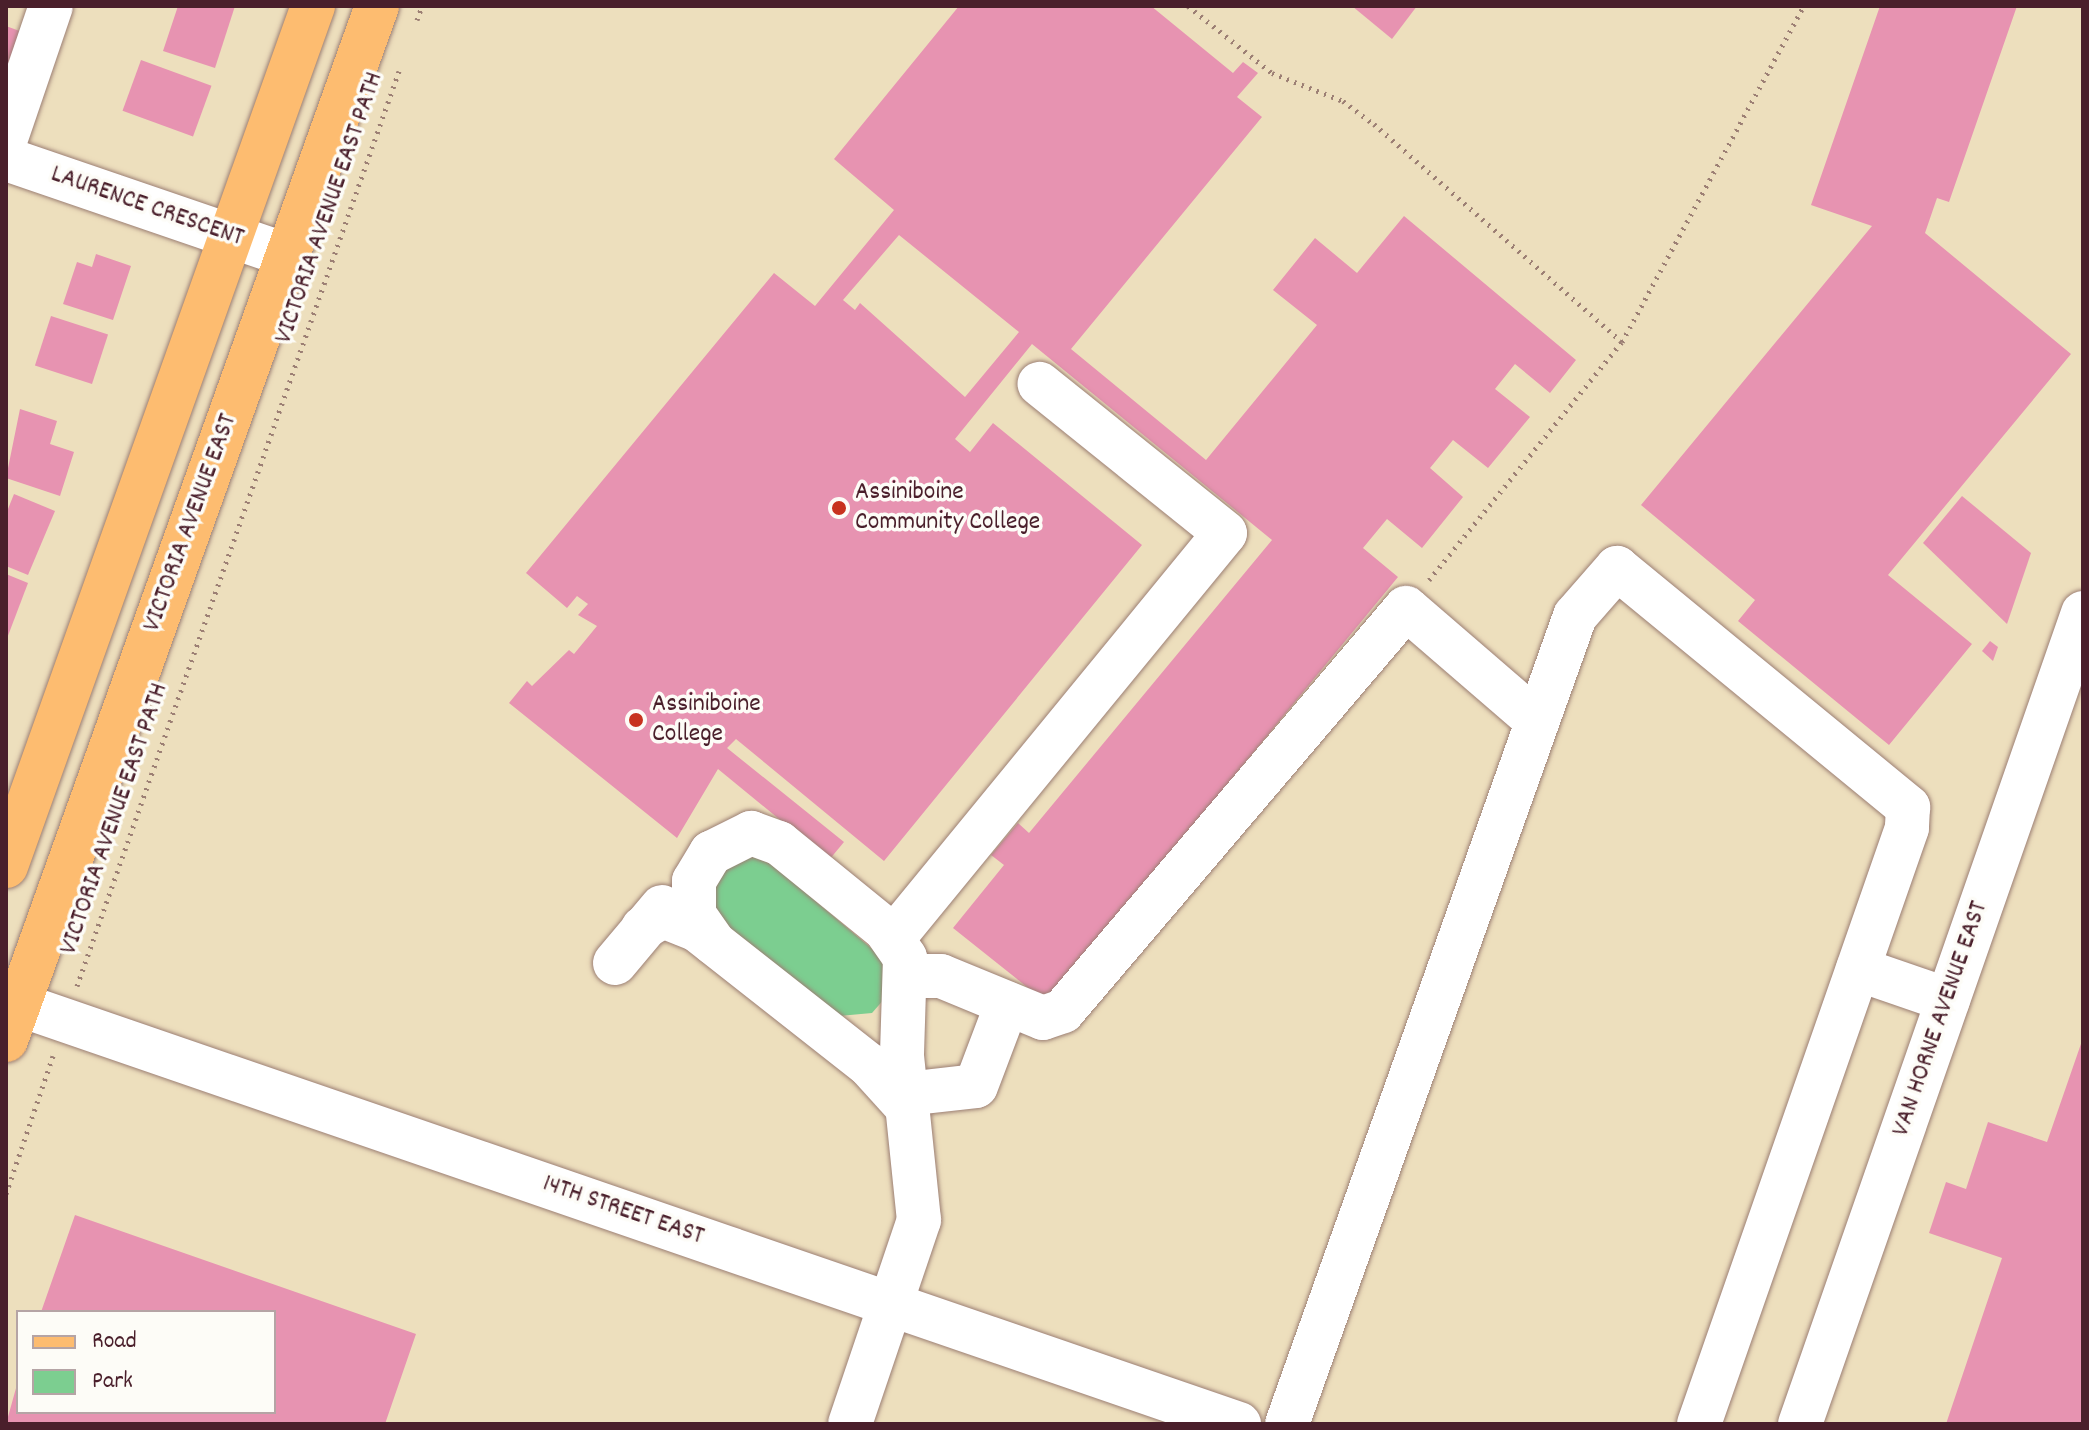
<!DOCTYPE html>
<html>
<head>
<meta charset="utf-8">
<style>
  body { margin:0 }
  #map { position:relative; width:2089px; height:1430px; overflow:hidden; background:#eddfbd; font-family:Dekko,sans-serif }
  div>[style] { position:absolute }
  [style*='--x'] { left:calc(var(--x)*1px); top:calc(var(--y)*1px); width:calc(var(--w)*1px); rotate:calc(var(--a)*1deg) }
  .green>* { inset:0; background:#7cce90 }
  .building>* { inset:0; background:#e793b1; transform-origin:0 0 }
  .path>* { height:5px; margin-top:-2.5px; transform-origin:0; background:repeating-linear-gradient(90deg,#9c7f74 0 2px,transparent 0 8px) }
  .roads { filter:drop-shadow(0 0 2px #9c7f74) drop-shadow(0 0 2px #9c7f74) }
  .minor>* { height:44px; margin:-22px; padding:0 22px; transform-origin:22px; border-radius:22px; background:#fff }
  .major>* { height:44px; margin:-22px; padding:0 22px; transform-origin:22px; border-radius:22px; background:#fdbc70 }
  .dots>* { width:22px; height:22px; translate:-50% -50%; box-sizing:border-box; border:4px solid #fdfcf7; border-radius:50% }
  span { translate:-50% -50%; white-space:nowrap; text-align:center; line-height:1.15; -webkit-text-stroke:7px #fdfcf7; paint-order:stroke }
  .street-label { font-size:26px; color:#4a1f2b }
  .poi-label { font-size:26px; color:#4a1f2b }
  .left { translate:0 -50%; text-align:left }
  .frame { position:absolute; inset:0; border:8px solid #4a1f2b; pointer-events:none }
  .legend { position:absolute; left:16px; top:1310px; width:260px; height:104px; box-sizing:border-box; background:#fdfcf7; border:2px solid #b5a4a5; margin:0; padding:10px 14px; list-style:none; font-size:24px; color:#4a1f2b }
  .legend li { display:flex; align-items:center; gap:16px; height:40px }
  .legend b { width:40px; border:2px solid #b5a4a5 }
</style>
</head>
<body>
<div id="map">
  <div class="green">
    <div style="clip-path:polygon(749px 854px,767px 860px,884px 959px,886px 997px,872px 1013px,839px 1016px,714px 915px,714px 874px)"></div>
  </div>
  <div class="building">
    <div style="clip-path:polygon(178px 6px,235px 6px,215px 68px,163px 51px)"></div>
    <div style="clip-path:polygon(evenodd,959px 6px,1151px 6px,1233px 73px,1243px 62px,1258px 73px,1237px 97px,1262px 117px,1071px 349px,1206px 460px,1317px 325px,1273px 290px,1315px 238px,1357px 273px,1404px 216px,1576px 360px,1550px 393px,1515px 364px,1495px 389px,1530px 417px,1488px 468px,1453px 440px,1430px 468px,1463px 497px,1422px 548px,1387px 519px,1363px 548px,1398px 577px,1047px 1003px,953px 928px,1004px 865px,991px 855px,1018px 823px,1029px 833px,1272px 540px,1032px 344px,955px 439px,970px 452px,993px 423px,1142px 545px,884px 861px,736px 739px,727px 748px,844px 842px,829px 860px,718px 769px,677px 838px,509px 703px,527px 681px,532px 686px,569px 650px,574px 654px,597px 626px,578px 615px,588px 604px,577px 596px,567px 608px,526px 573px,774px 273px,815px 306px,894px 210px,834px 159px,959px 6px,899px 235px,1019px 332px,965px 397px,860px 303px,855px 310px,843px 300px,899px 235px)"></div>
    <div style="clip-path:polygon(1352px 6px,1417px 6px,1392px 39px)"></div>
    <div style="clip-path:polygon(1880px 6px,2017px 6px,1949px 202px,1937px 198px,1925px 233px,2071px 354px,1888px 575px,1972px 644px,1889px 745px,1738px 621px,1755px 600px,1641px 505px,1872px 226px,1811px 205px)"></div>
    <div style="clip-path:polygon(6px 26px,25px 33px,6px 75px)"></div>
    <div style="left:141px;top:60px;width:75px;height:54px;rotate:20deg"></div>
    <div style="clip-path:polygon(96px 254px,131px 266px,113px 320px,63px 304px,77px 262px,92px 267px)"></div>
    <div style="left:51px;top:316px;width:60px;height:52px;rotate:18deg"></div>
    <div style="clip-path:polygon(20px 409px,57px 421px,50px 444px,74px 452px,60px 496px,6px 478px)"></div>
    <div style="clip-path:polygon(14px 494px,55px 511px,28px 575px,6px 566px,6px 514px)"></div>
    <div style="clip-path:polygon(1962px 496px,2031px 553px,2007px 624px,1923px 543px)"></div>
    <div style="clip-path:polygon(6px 574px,28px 583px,6px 641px)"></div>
    <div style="clip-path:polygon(1990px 641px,1998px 647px,1993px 661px,1982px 651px)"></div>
    <div style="clip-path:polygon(2083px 1038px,2083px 1424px,1946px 1424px,2002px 1258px,1929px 1233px,1946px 1182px,1966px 1189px,1988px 1122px,2047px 1142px)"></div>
    <div style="clip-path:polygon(75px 1215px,416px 1334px,385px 1424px,6px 1424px,18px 1381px,18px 1412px,274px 1412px,274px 1312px,41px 1312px)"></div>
  </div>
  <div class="path">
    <div style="--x:1188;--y:6;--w:107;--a:38.6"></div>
    <div style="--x:1272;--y:73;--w:76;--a:21.5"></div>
    <div style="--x:1343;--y:101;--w:39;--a:37"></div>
    <div style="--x:1374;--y:124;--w:330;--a:41.3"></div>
    <div style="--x:417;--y:20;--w:15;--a:-70"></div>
    <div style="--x:1429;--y:580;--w:306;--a:-51"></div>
    <div style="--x:1622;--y:342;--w:382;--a:-61.6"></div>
    <div style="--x:77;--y:986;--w:970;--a:-70.61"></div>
    <div style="--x:6;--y:1194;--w:146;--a:-71.2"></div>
  </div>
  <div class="roads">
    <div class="minor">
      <div style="--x:6;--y:138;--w:139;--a:-71.2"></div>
      <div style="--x:6;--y:159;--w:297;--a:18.9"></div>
      <div style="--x:643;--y:928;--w:23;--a:-31"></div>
      <div style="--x:663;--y:916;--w:35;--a:22"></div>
      <div style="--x:696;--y:929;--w:220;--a:38.2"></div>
      <div style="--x:869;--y:1065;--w:57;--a:47.9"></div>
      <div style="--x:894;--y:937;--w:522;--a:-50.67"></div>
      <div style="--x:1225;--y:533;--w:238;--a:-141.2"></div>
      <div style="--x:714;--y:943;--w:35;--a:-125"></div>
      <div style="--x:694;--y:914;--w:33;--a:-90"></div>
      <div style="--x:694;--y:881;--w:33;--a:-59"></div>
      <div style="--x:711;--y:853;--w:45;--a:-26.6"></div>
      <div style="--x:751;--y:833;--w:30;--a:20"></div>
      <div style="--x:779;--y:843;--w:136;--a:39.1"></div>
      <div style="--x:885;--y:929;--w:35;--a:55"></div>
      <div style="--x:905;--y:958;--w:98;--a:91.8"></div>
      <div style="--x:902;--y:1056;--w:165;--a:84.1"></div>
      <div style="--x:919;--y:1220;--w:215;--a:108.7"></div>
      <div style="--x:615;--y:963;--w:73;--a:-50"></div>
      <div style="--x:1858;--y:969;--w:95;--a:19"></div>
      <div style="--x:908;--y:976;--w:33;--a:0"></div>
      <div style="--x:941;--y:976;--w:110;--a:22.4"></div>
      <div style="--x:1043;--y:1018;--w:21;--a:-19"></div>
      <div style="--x:1063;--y:1011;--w:529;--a:-49.6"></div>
      <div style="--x:1406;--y:608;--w:173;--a:40.8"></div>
      <div style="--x:6;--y:1000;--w:1304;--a:18.98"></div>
      <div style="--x:892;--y:1086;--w:16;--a:30"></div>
      <div style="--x:906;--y:1094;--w:70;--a:-6.5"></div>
      <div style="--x:976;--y:1086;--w:88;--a:-69.3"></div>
      <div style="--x:1287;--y:1424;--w:858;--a:-70.38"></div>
      <div style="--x:1575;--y:616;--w:64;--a:-48.8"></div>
      <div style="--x:1617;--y:568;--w:377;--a:39.4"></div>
      <div style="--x:1908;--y:807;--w:21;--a:93"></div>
      <div style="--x:1907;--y:828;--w:631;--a:109.24"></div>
      <div style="--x:1800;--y:1424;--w:859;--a:-70.76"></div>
    </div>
    <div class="major">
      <div style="--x:6;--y:866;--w:913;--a:-70.35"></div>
      <div style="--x:6;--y:1040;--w:1099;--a:-70.26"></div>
    </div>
  </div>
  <div class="dots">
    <div style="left:839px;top:508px;background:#c8321e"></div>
    <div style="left:636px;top:720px;background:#c8321e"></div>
  </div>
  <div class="street-label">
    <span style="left:147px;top:207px;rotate:19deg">LAURENCE CRESCENT</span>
    <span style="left:330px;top:208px;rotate:-71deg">VICTORIA AVENUE EAST PATH</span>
    <span style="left:191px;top:523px;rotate:-70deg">VICTORIA AVENUE EAST</span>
    <span style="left:115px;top:819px;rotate:-71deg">VICTORIA AVENUE EAST PATH</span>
    <span style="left:1941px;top:1019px;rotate:-71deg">VAN HORNE AVENUE EAST</span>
    <span style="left:623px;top:1211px;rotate:19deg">14TH STREET EAST</span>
  </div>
  <div class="poi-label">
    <span class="left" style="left:855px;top:508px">Assiniboine<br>Community College</span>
    <span class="left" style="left:652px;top:720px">Assiniboine<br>College</span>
  </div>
  <div class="frame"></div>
  <ul class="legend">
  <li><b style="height:10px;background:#fdbc70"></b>Road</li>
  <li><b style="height:22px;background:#7cce90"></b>Park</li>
  </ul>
</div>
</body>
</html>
